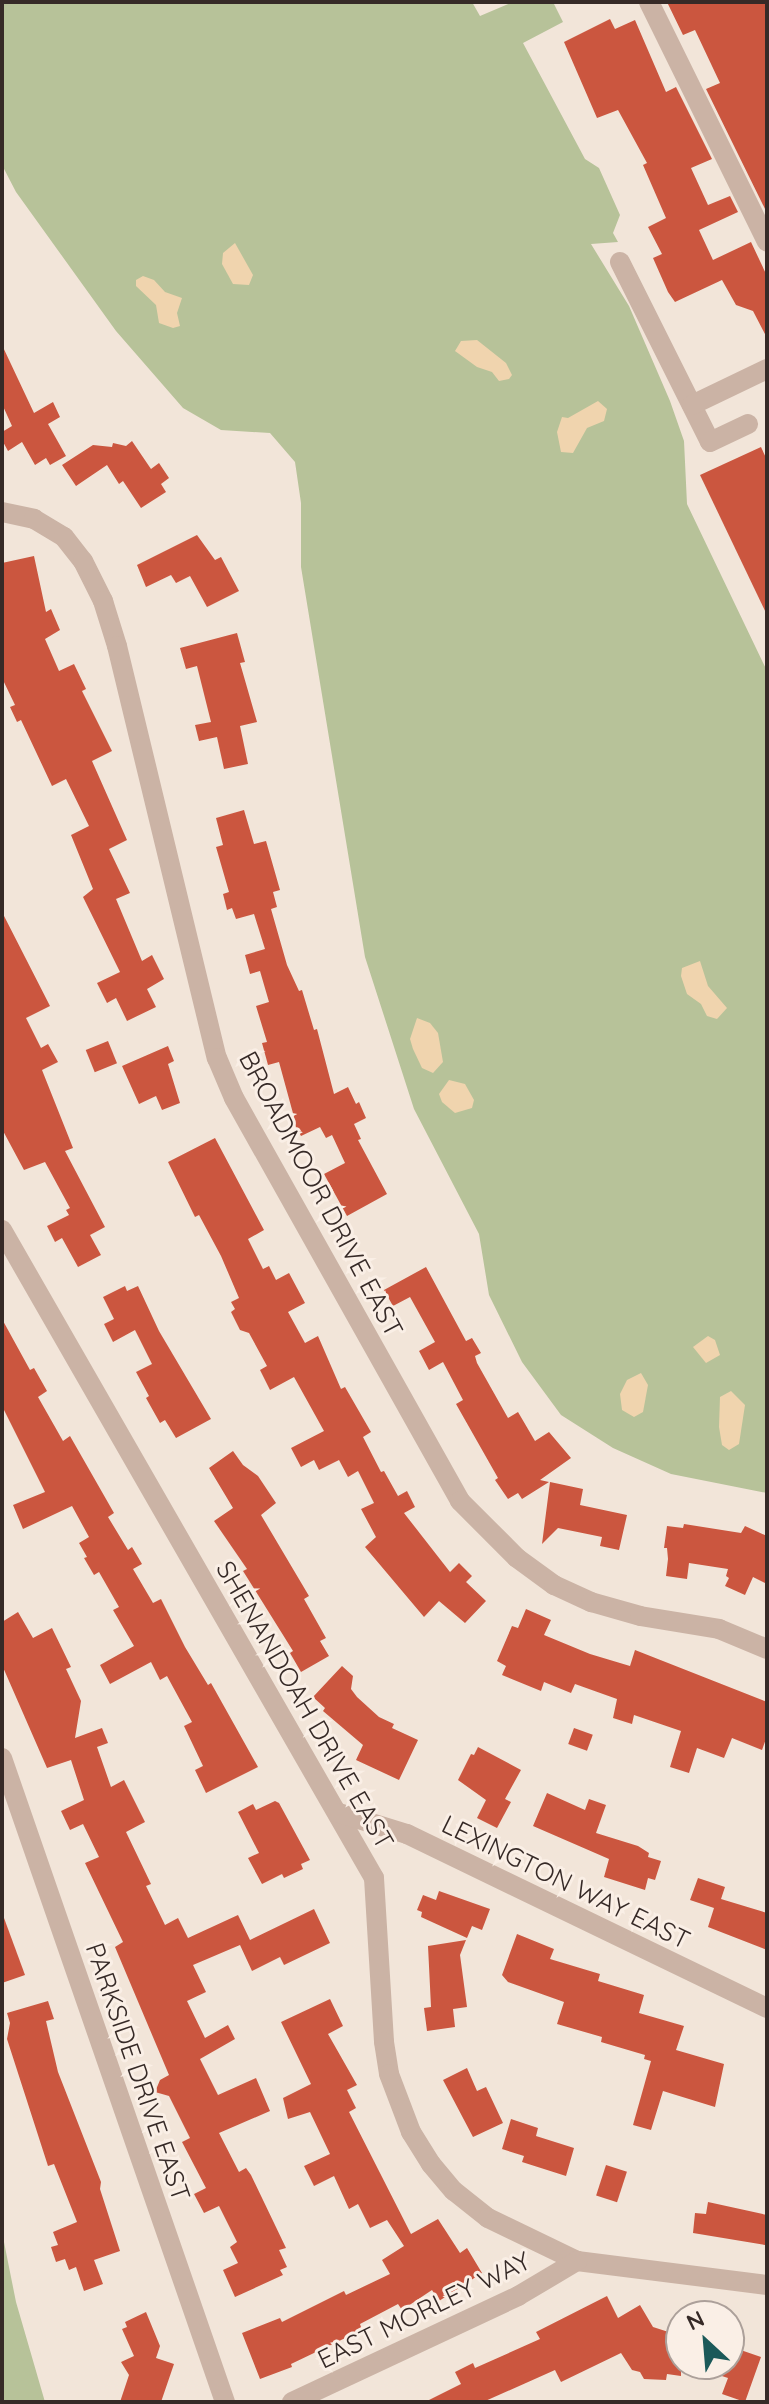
<!DOCTYPE html>
<html>
<head>
<meta charset="utf-8">
<style>
  body { margin:0 }
  #map { position:relative; width:769px; height:2404px; overflow:hidden; background:#f2e5d9; font-family:Quicksand,sans-serif }
  div>[style] { position:absolute }
  [style*='--x'] { left:calc(var(--x)*1px); top:calc(var(--y)*1px); width:calc(var(--w)*1px); rotate:calc(var(--a)*1deg) }
  .green>* { inset:0; background:#b7c299 }
  .sand>* { inset:0; background:#f0d4ae }
  .building>* { inset:0; background:#cb563f; transform-origin:0 0 }
  .minor>* { height:20px; margin:-10px; padding:0 10px; transform-origin:10px; border-radius:10px; background:#cbb3a5 }
  span { translate:-50% -50%; white-space:nowrap; text-align:center; line-height:1.15; -webkit-text-stroke:6px #faefe6; paint-order:stroke }
  .street-label { font-size:26px; color:#362a27 }
  .frame { position:absolute; inset:0; border:4px solid #362a27; pointer-events:none }
  .north { position:absolute; left:665px; top:2300px; width:80px; height:80px; box-sizing:border-box; background:#faefe6; border:2px solid #aca09a; border-radius:50%; rotate:334deg; font-size:22px; font-weight:700; line-height:32px; text-align:center; color:#362a27 }
  .north::after { content:''; display:block; margin:auto; width:28px; height:36px; background:#1b5959; clip-path:polygon(50% 0,100% 100%,50% 72%,0 100%) }
</style>
</head>
<body>
<div id="map">
  <div class="green">
    <div style="clip-path:polygon(2px 2px,472px 2px,480px 16px,513px 2px,553px 2px,563px 22px,523px 43px,585px 159px,599px 168px,620px 215px,613px 233px,618px 242px,591px 244px,629px 306px,670px 401px,684px 441px,687px 504px,767px 671px,767px 1493px,671px 1474px,613px 1448px,561px 1415px,522px 1362px,489px 1295px,479px 1234px,414px 1109px,365px 957px,301px 567px,301px 503px,295px 462px,270px 433px,221px 430px,183px 408px,116px 331px,16px 192px,2px 165px)"></div>
    <div style="clip-path:polygon(2px 2232px,16px 2302px,45px 2402px,2px 2402px)"></div>
  </div>
  <div class="sand">
    <div style="clip-path:polygon(235px 243px,253px 275px,249px 285px,233px 284px,222px 264px,223px 253px)"></div>
    <div style="clip-path:polygon(143px 276px,154px 280px,165px 292px,182px 298px,177px 313px,180px 326px,173px 328px,159px 323px,156px 305px,136px 286px,136px 280px)"></div>
    <div style="clip-path:polygon(477px 340px,506px 363px,512px 375px,509px 379px,499px 381px,492px 372px,477px 367px,455px 351px,461px 341px)"></div>
    <div style="clip-path:polygon(598px 401px,607px 409px,604px 421px,587px 428px,573px 453px,561px 452px,557px 432px,562px 417px,568px 418px)"></div>
    <div style="clip-path:polygon(700px 961px,708px 986px,727px 1008px,717px 1019px,707px 1016px,701px 1004px,687px 994px,681px 976px,682px 968px)"></div>
    <div style="clip-path:polygon(417px 1018px,430px 1023px,438px 1033px,443px 1062px,433px 1073px,422px 1068px,413px 1049px,410px 1039px)"></div>
    <div style="clip-path:polygon(449px 1080px,465px 1084px,474px 1100px,472px 1108px,455px 1113px,442px 1102px,439px 1094px)"></div>
    <div style="clip-path:polygon(708px 1336px,715px 1340px,720px 1355px,706px 1363px,693px 1347px)"></div>
    <div style="clip-path:polygon(641px 1373px,648px 1385px,643px 1412px,634px 1417px,622px 1410px,620px 1394px,627px 1380px)"></div>
    <div style="clip-path:polygon(731px 1391px,745px 1405px,739px 1444px,729px 1450px,722px 1445px,719px 1427px,720px 1397px)"></div>
  </div>
  <div class="building">
    <div style="clip-path:polygon(667px 2px,767px 2px,767px 213px,706px 89px,720px 83px,695px 30px,683px 35px)"></div>
    <div style="clip-path:polygon(610px 19px,615px 29px,635px 20px,666px 92px,676px 87px,712px 159px,691px 168px,708px 205px,730px 196px,738px 212px,699px 230px,713px 260px,751px 242px,767px 276px,767px 338px,753px 311px,736px 305px,722px 280px,675px 302px,668px 292px,653px 258px,662px 254px,648px 227px,666px 218px,643px 165px,647px 163px,618px 110px,597px 118px,564px 42px)"></div>
    <div style="clip-path:polygon(2px 345px,34px 413px,53px 402px,60px 417px,48px 424px,66px 456px,50px 465px,46px 458px,35px 465px,22px 442px,8px 451px,2px 440px,2px 432px,12px 426px,2px 404px)"></div>
    <div style="clip-path:polygon(132px 441px,151px 469px,159px 463px,169px 478px,161px 484px,166px 492px,141px 508px,123px 481px,119px 484px,107px 465px,76px 486px,62px 465px,93px 445px,112px 447px,113px 443px,126px 446px)"></div>
    <div style="clip-path:polygon(761px 447px,767px 460px,767px 615px,700px 475px)"></div>
    <div style="clip-path:polygon(197px 535px,215px 560px,221px 557px,239px 591px,207px 607px,190px 576px,176px 583px,171px 575px,146px 587px,137px 565px)"></div>
    <div style="clip-path:polygon(34px 556px,46px 612px,51px 609px,60px 630px,45px 639px,59px 671px,74px 664px,86px 689px,82px 691px,112px 751px,92px 761px,127px 840px,109px 849px,130px 893px,116px 899px,142px 961px,152px 955px,164px 979px,147px 989px,156px 1007px,127px 1021px,116px 998px,107px 1003px,97px 983px,120px 972px,83px 897px,93px 889px,71px 835px,89px 826px,66px 779px,52px 786px,21px 720px,17px 722px,10px 707px,15px 705px,2px 678px,2px 563px)"></div>
    <div style="clip-path:polygon(237px 633px,245px 662px,240px 663px,257px 722px,240px 726px,248px 764px,224px 769px,217px 737px,199px 741px,195px 725px,211px 722px,197px 666px,186px 669px,180px 648px)"></div>
    <div style="clip-path:polygon(244px 810px,254px 844px,266px 841px,280px 890px,273px 892px,277px 907px,271px 909px,287px 965px,299px 991px,302px 990px,314px 1030px,317px 1029px,334px 1094px,348px 1087px,356px 1104px,359px 1102px,366px 1118px,354px 1124px,361px 1139px,358px 1140px,387px 1194px,347px 1216px,324px 1174px,345px 1163px,332px 1135px,326px 1138px,320px 1127px,301px 1136px,291px 1118px,294px 1117px,279px 1062px,268px 1065px,262px 1043px,267px 1042px,256px 1006px,269px 1002px,260px 971px,250px 974px,245px 955px,265px 949px,254px 914px,236px 919px,232px 908px,227px 910px,223px 894px,229px 892px,216px 847px,223px 845px,216px 818px)"></div>
    <div style="clip-path:polygon(2px 912px,50px 1006px,26px 1018px,41px 1048px,48px 1044px,58px 1062px,42px 1070px,73px 1148px,65px 1151px,105px 1227px,90px 1235px,101px 1255px,78px 1267px,62px 1238px,55px 1242px,47px 1226px,69px 1215px,66px 1210px,70px 1208px,45px 1162px,24px 1170px,2px 1129px)"></div>
    <div style="left:108px;top:1041px;width:24px;height:24px;rotate:68deg"></div>
    <div style="clip-path:polygon(168px 1046px,174px 1061px,168px 1064px,180px 1103px,162px 1110px,156px 1096px,139px 1104px,122px 1066px)"></div>
    <div style="clip-path:polygon(215px 1138px,264px 1230px,248px 1239px,263px 1269px,269px 1266px,276px 1280px,289px 1273px,305px 1303px,288px 1312px,305px 1343px,318px 1336px,341px 1389px,345px 1387px,371px 1432px,363px 1437px,381px 1472px,384px 1471px,398px 1496px,407px 1491px,415px 1507px,404px 1513px,450px 1572px,459px 1563px,472px 1576px,466px 1582px,486px 1601px,465px 1623px,439px 1601px,424px 1617px,365px 1547px,376px 1537px,361px 1509px,374px 1503px,358px 1471px,348px 1477px,339px 1460px,319px 1470px,314px 1460px,301px 1467px,291px 1448px,324px 1431px,294px 1377px,270px 1390px,260px 1370px,267px 1366px,249px 1333px,240px 1330px,231px 1312px,235px 1309px,231px 1302px,239px 1298px,221px 1256px,199px 1215px,195px 1217px,168px 1162px)"></div>
    <div style="clip-path:polygon(426px 1267px,466px 1341px,472px 1338px,481px 1353px,475px 1356px,477px 1363px,508px 1418px,518px 1412px,535px 1441px,549px 1432px,571px 1458px,540px 1480px,549px 1482px,522px 1499px,518px 1493px,508px 1499px,495px 1480px,498px 1478px,456px 1404px,463px 1400px,443px 1362px,429px 1370px,419px 1351px,435px 1342px,410px 1297px,393px 1306px,384px 1290px)"></div>
    <div style="clip-path:polygon(125px 1286px,127px 1291px,138px 1286px,159px 1331px,211px 1419px,176px 1438px,165px 1420px,160px 1423px,146px 1398px,149px 1396px,136px 1372px,152px 1364px,135px 1330px,113px 1342px,104px 1324px,114px 1319px,103px 1297px)"></div>
    <div style="clip-path:polygon(2px 1319px,30px 1370px,34px 1368px,47px 1391px,38px 1397px,63px 1441px,70px 1436px,114px 1513px,108px 1517px,128px 1550px,132px 1547px,142px 1564px,133px 1569px,153px 1603px,161px 1599px,185px 1647px,208px 1685px,211px 1683px,258px 1767px,206px 1793px,195px 1770px,203px 1766px,184px 1726px,192px 1722px,167px 1676px,160px 1680px,151px 1662px,110px 1684px,100px 1665px,134px 1646px,113px 1610px,119px 1607px,99px 1572px,94px 1575px,84px 1558px,87px 1557px,79px 1543px,89px 1537px,72px 1506px,23px 1529px,13px 1505px,45px 1492px,2px 1406px)"></div>
    <div style="clip-path:polygon(233px 1451px,243px 1465px,258px 1476px,276px 1503px,261px 1515px,309px 1596px,304px 1599px,326px 1638px,320px 1641px,329px 1656px,301px 1672px,290px 1653px,293px 1651px,243px 1571px,247px 1569px,214px 1521px,233px 1508px,209px 1468px)"></div>
    <div style="clip-path:polygon(550px 1482px,583px 1489px,580px 1505px,627px 1515px,619px 1550px,600px 1546px,602px 1537px,558px 1528px,542px 1544px)"></div>
    <div style="clip-path:polygon(684px 1524px,741px 1533px,745px 1526px,767px 1536px,767px 1584px,753px 1577px,745px 1595px,725px 1586px,729px 1578px,726px 1576px,728px 1569px,689px 1563px,687px 1579px,666px 1576px,668px 1559px,667px 1548px,664px 1548px,667px 1526px,683px 1528px)"></div>
    <div style="clip-path:polygon(526px 1609px,551px 1620px,544px 1635px,590px 1654px,630px 1666px,635px 1650px,767px 1702px,767px 1736px,762px 1750px,732px 1738px,724px 1758px,697px 1748px,689px 1773px,670px 1767px,681px 1731px,634px 1715px,632px 1724px,613px 1718px,617px 1699px,575px 1684px,571px 1693px,544px 1682px,541px 1691px,502px 1675px,506px 1666px,497px 1661px,512px 1626px,518px 1628px)"></div>
    <div style="clip-path:polygon(18px 1612px,33px 1638px,52px 1628px,71px 1667px,66px 1669px,81px 1701px,75px 1738px,102px 1728px,108px 1743px,97px 1747px,111px 1787px,124px 1780px,145px 1822px,126px 1832px,151px 1884px,146px 1886px,165px 1925px,178px 1918px,188px 1938px,238px 1915px,250px 1940px,314px 1909px,330px 1943px,284px 1965px,280px 1957px,252px 1971px,240px 1945px,193px 1965px,206px 1992px,187px 2001px,205px 2038px,228px 2025px,235px 2039px,200px 2059px,218px 2095px,256px 2078px,270px 2111px,219px 2133px,239px 2172px,246px 2168px,251px 2175px,286px 2248px,279px 2250px,287px 2267px,280px 2270px,283px 2275px,235px 2297px,223px 2270px,238px 2263px,230px 2247px,237px 2242px,219px 2206px,204px 2213px,194px 2194px,206px 2188px,182px 2142px,190px 2138px,169px 2096px,155px 2092px,160px 2080px,169px 2075px,115px 1947px,123px 1942px,85px 1863px,99px 1857px,83px 1824px,70px 1830px,61px 1811px,84px 1800px,71px 1760px,47px 1768px,2px 1665px,2px 1622px)"></div>
    <div style="clip-path:polygon(342px 1666px,353px 1676px,351px 1689px,357px 1697px,379px 1717px,394px 1724px,392px 1728px,418px 1740px,399px 1780px,356px 1760px,363px 1745px,323px 1711px,325px 1708px,313px 1697px)"></div>
    <div style="left:574px;top:1728px;width:20px;height:17px;rotate:20deg"></div>
    <div style="clip-path:polygon(478px 1747px,521px 1770px,505px 1799px,511px 1802px,497px 1828px,477px 1818px,486px 1800px,458px 1780px,471px 1754px,474px 1755px)"></div>
    <div style="clip-path:polygon(547px 1793px,585px 1810px,589px 1799px,606px 1805px,596px 1833px,638px 1846px,649px 1853px,648px 1857px,661px 1861px,655px 1880px,648px 1878px,645px 1890px,604px 1877px,609px 1859px,533px 1826px)"></div>
    <div style="clip-path:polygon(275px 1801px,279px 1803px,310px 1860px,301px 1864px,303px 1869px,284px 1878px,282px 1874px,262px 1884px,248px 1858px,259px 1853px,238px 1812px,253px 1804px,256px 1810px)"></div>
    <div style="clip-path:polygon(698px 1878px,725px 1887px,721px 1899px,767px 1913px,767px 1950px,708px 1927px,714px 1908px,690px 1900px)"></div>
    <div style="clip-path:polygon(439px 1891px,490px 1909px,482px 1930px,472px 1926px,467px 1938px,421px 1917px,422px 1912px,417px 1910px,423px 1895px,436px 1900px)"></div>
    <div style="clip-path:polygon(4px 1918px,25px 1975px,2px 1983px,2px 1919px)"></div>
    <div style="clip-path:polygon(517px 1934px,554px 1949px,550px 1959px,600px 1974px,598px 1981px,644px 1995px,639px 2013px,684px 2026px,676px 2050px,724px 2064px,715px 2107px,663px 2091px,651px 2130px,633px 2125px,651px 2061px,644px 2059px,645px 2055px,601px 2042px,602px 2037px,557px 2024px,564px 2002px,508px 1982px,502px 1975px)"></div>
    <div style="clip-path:polygon(466px 1940px,460px 1955px,467px 2007px,453px 2009px,455px 2027px,427px 2031px,424px 2008px,431px 2007px,428px 1946px)"></div>
    <div style="clip-path:polygon(330px 1999px,343px 2026px,328px 2034px,357px 2085px,347px 2090px,356px 2108px,349px 2112px,411px 2234px,438px 2219px,460px 2253px,467px 2248px,482px 2273px,439px 2301px,432px 2290px,402px 2310px,398px 2304px,360px 2324px,362px 2330px,291px 2364px,292px 2367px,260px 2379px,242px 2333px,280px 2318px,282px 2322px,344px 2291px,346px 2295px,390px 2274px,382px 2260px,404px 2246px,387px 2220px,370px 2228px,358px 2204px,349px 2209px,334px 2176px,314px 2186px,304px 2166px,330px 2154px,310px 2112px,288px 2119px,283px 2098px,311px 2084px,281px 2022px)"></div>
    <div style="clip-path:polygon(48px 2001px,54px 2019px,46px 2021px,58px 2072px,101px 2182px,100px 2189px,120px 2251px,94px 2260px,103px 2284px,84px 2291px,76px 2267px,69px 2270px,65px 2259px,56px 2262px,51px 2247px,58px 2245px,53px 2232px,77px 2222px,54px 2164px,48px 2166px,7px 2039px,10px 2023px,7px 2013px)"></div>
    <div style="clip-path:polygon(467px 2068px,477px 2091px,486px 2087px,503px 2123px,473px 2137px,443px 2080px)"></div>
    <div style="clip-path:polygon(511px 2119px,538px 2128px,536px 2136px,574px 2148px,566px 2176px,522px 2162px,524px 2156px,502px 2149px)"></div>
    <div style="left:606px;top:2165px;width:22px;height:32px;rotate:18deg"></div>
    <div style="clip-path:polygon(708px 2202px,767px 2215px,765px 2245px,693px 2233px,695px 2213px,706px 2214px)"></div>
    <div style="clip-path:polygon(607px 2296px,618px 2318px,640px 2305px,653px 2327px,681px 2336px,681px 2376px,667px 2374px,666px 2380px,644px 2379px,640px 2372px,632px 2370px,621px 2353px,561px 2382px,555px 2370px,483px 2402px,425px 2402px,461px 2384px,455px 2372px,473px 2363px,475px 2368px,540px 2339px,536px 2332px)"></div>
    <div style="clip-path:polygon(146px 2312px,160px 2346px,156px 2358px,174px 2364px,161px 2402px,120px 2402px,129px 2375px,121px 2362px,134px 2356px,122px 2329px,127px 2327px,125px 2322px)"></div>
    <div style="clip-path:polygon(729px 2346px,761px 2357px,745px 2402px,722px 2394px,728px 2378px,694px 2367px,695px 2364px,729px 2364px)"></div>
  </div>
  <div class="minor">
    <div style="--x:649;--y:2;--w:267;--a:63.8"></div>
    <div style="--x:620;--y:262;--w:201;--a:63.4"></div>
    <div style="--x:710;--y:442;--w:42;--a:-25.3"></div>
    <div style="--x:692;--y:405;--w:83;--a:-25.6"></div>
    <div style="--x:2;--y:512;--w:33;--a:12"></div>
    <div style="--x:34;--y:519;--w:35;--a:31"></div>
    <div style="--x:64;--y:537;--w:31;--a:52"></div>
    <div style="--x:83;--y:561;--w:45;--a:63.4"></div>
    <div style="--x:103;--y:601;--w:47;--a:72.7"></div>
    <div style="--x:117;--y:646;--w:424;--a:76.4"></div>
    <div style="--x:217;--y:1058;--w:43;--a:67"></div>
    <div style="--x:234;--y:1098;--w:462;--a:60.7"></div>
    <div style="--x:460;--y:1501;--w:81;--a:45"></div>
    <div style="--x:517;--y:1558;--w:46;--a:36.1"></div>
    <div style="--x:554;--y:1585;--w:41;--a:24.7"></div>
    <div style="--x:591;--y:1602;--w:51;--a:15.9"></div>
    <div style="--x:640;--y:1616;--w:80;--a:9.3"></div>
    <div style="--x:719;--y:1629;--w:52;--a:22.6"></div>
    <div style="--x:2;--y:1230;--w:747;--a:60.14"></div>
    <div style="--x:374;--y:1878;--w:164;--a:86.5"></div>
    <div style="--x:384;--y:2042;--w:32;--a:81"></div>
    <div style="--x:389;--y:2074;--w:62;--a:69.2"></div>
    <div style="--x:411;--y:2132;--w:38;--a:58"></div>
    <div style="--x:431;--y:2164;--w:35;--a:50"></div>
    <div style="--x:454;--y:2191;--w:43;--a:38.5"></div>
    <div style="--x:488;--y:2218;--w:99;--a:25.8"></div>
    <div style="--x:577;--y:2261;--w:192;--a:7.2"></div>
    <div style="--x:2;--y:1758;--w:682;--a:70.9"></div>
    <div style="--x:339;--y:1813;--w:71;--a:17.2"></div>
    <div style="--x:407;--y:1834;--w:400;--a:25.8"></div>
    <div style="--x:292;--y:2402;--w:250;--a:-25.1"></div>
    <div style="--x:518;--y:2296;--w:69;--a:-30.7"></div>
  </div>
  <div class="street-label">
    <span style="left:321px;top:1194px;rotate:62deg">BROADMOOR DRIVE EAST</span>
    <span style="left:305px;top:1705px;rotate:60deg">SHENANDOAH DRIVE EAST</span>
    <span style="left:566px;top:1882px;rotate:26deg">LEXINGTON WAY EAST</span>
    <span style="left:138px;top:2072px;rotate:71deg">PARKSIDE DRIVE EAST</span>
    <span style="left:424px;top:2310px;rotate:-26deg">EAST MORLEY WAY</span>
  </div>
  <div class="frame"></div>
  <div class="north">N</div>
</div>
</body>
</html>
